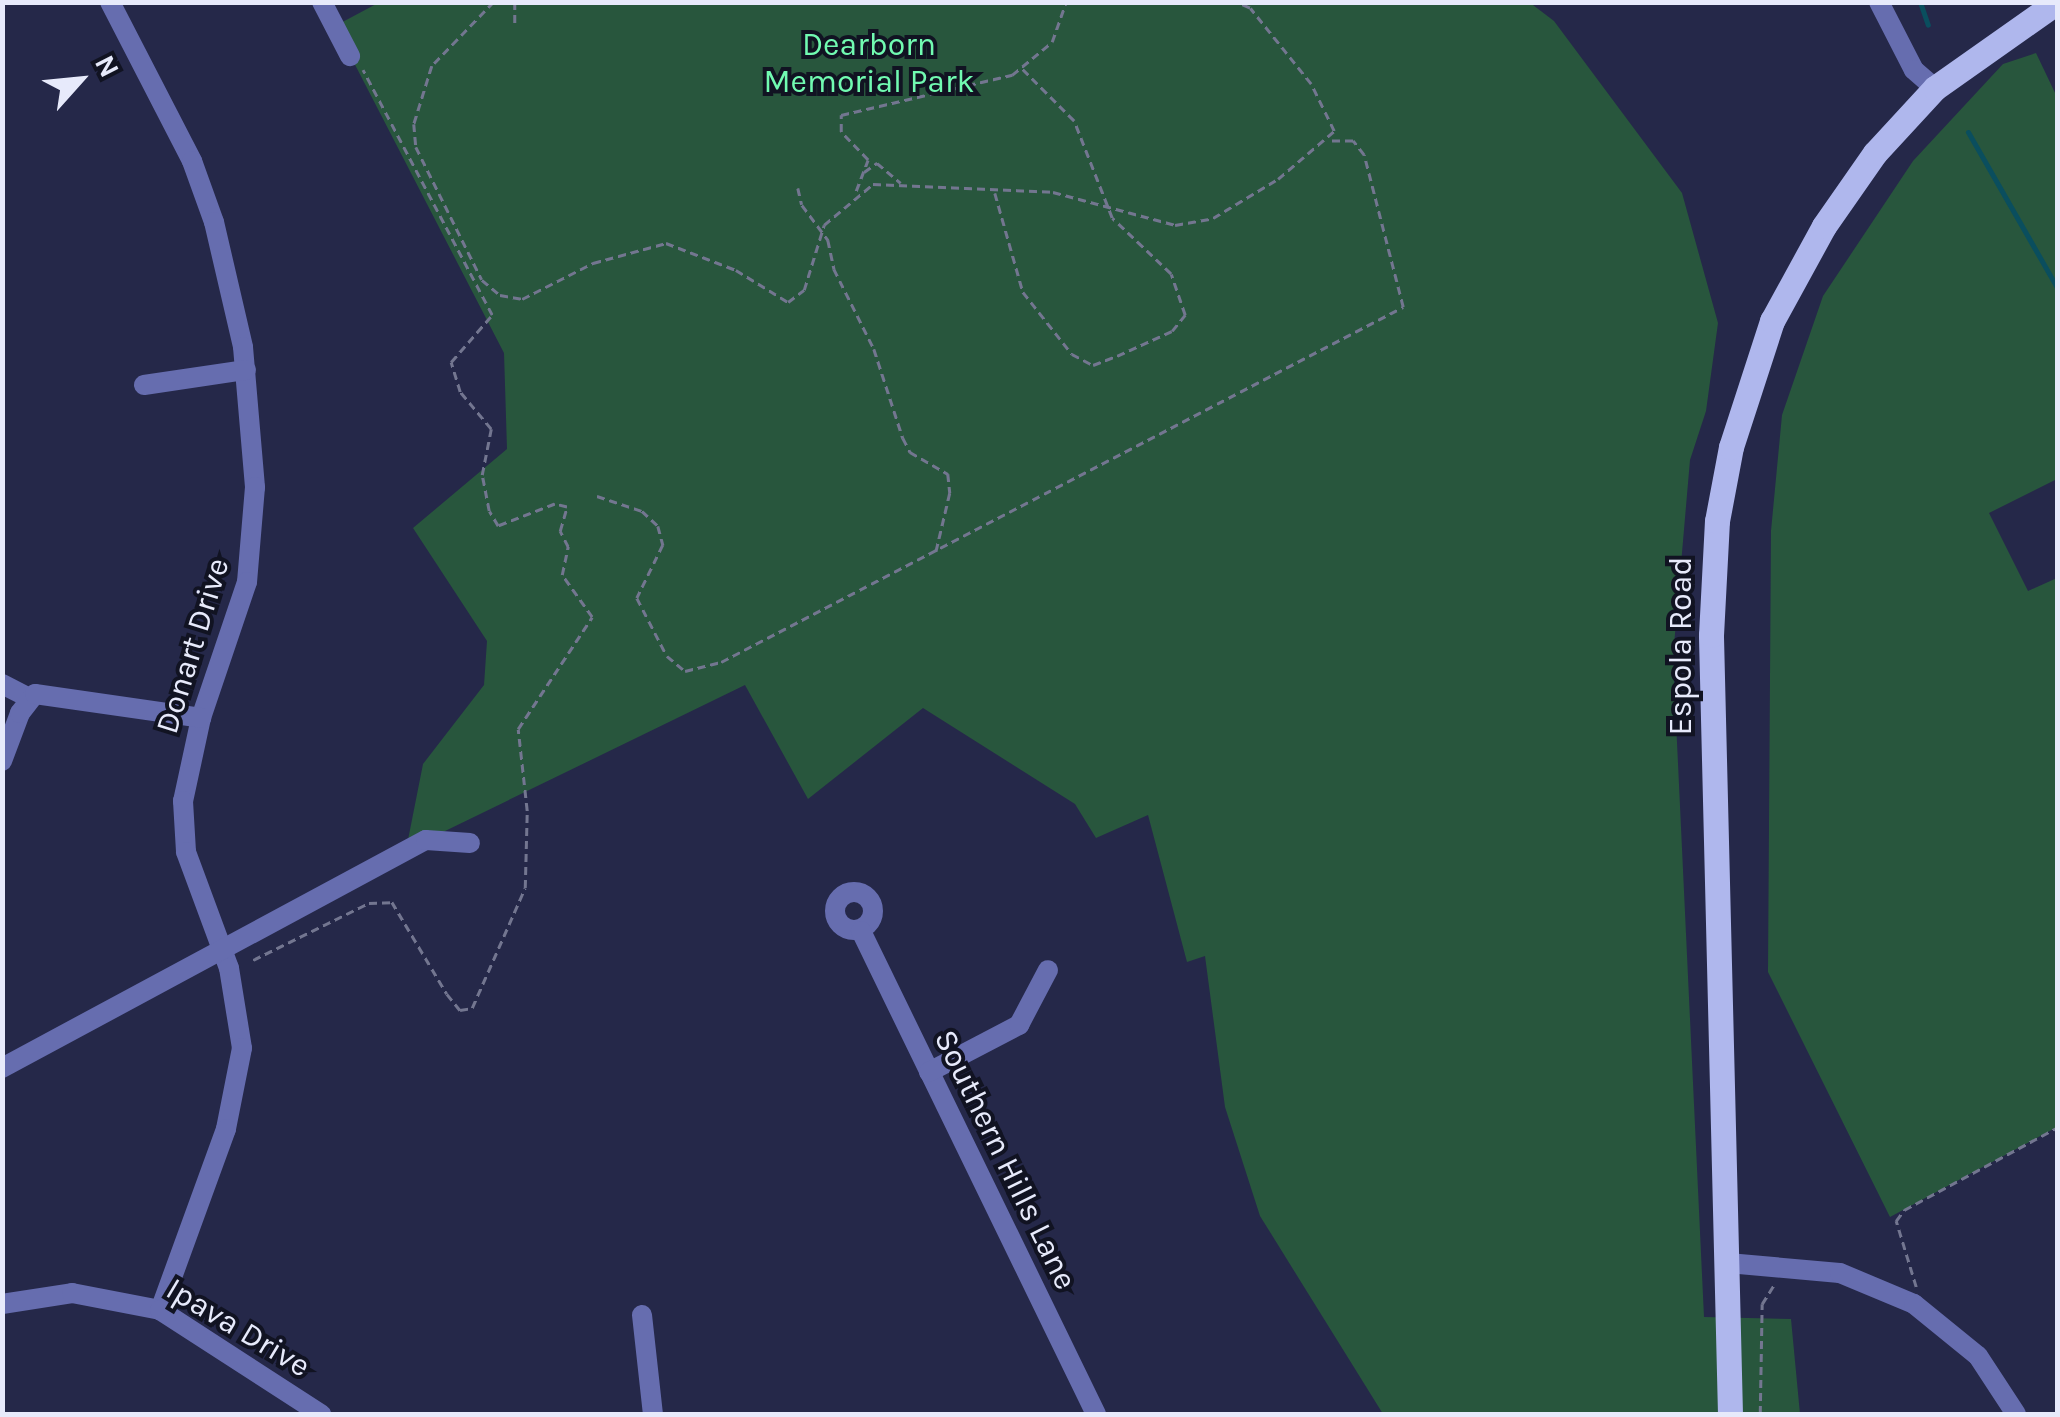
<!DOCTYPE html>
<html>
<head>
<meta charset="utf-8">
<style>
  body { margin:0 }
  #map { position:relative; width:2060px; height:1417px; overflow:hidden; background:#252849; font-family:Karla,sans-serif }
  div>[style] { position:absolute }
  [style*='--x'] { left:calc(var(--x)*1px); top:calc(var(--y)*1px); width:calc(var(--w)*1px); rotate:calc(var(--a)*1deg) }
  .green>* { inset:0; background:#28563d }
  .stream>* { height:5px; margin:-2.5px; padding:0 2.5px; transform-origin:2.5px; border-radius:2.5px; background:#0a4e5e }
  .path>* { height:2.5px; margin-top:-1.25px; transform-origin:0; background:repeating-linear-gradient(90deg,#737690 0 8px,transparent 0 13px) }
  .minor>* { height:20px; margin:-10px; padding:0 10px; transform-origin:10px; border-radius:10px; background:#666daf }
  .minor>.ring { margin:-10px; padding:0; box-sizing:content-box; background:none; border:20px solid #666daf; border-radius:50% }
  .major>* { height:25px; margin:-12.5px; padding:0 12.5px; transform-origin:12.5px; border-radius:12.5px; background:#afb7ed }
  span { translate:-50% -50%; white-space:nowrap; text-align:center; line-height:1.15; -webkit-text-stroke:8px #111322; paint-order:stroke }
  .park-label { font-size:32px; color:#71fab1 }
  .street-label { font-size:32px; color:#e7eafb }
  .frame { position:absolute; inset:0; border:5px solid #e7eafb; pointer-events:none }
  .north { position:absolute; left:30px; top:30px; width:100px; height:100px; -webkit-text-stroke:8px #111322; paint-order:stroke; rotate:63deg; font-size:28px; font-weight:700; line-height:40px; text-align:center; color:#e7eafb }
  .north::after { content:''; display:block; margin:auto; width:35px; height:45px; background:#e7eafb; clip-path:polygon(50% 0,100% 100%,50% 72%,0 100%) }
</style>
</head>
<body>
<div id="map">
  <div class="green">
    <div style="clip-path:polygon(380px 2px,1529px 2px,1554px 21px,1682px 193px,1718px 323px,1706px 411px,1690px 460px,1673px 657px,1704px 1317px,1791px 1319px,1800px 1414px,1383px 1414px,1260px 1216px,1225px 1107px,1205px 956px,1187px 962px,1148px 815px,1096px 838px,1075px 804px,923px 708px,808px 799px,745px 685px,406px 850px,423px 764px,484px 685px,487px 641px,413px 528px,507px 449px,504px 353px,335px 26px)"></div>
    <div style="clip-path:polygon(2036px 53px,2057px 97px,2057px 479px,1989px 513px,2028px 591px,2057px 578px,2057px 1127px,1890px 1217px,1768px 972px,1771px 531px,1782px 415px,1823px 296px,1913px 161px,2003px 64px)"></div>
  </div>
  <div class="stream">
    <div style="--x:1920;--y:2;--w:24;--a:71"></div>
    <div style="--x:1968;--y:132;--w:181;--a:60.2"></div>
  </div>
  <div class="path">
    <div style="--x:494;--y:2;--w:89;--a:134.1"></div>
    <div style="--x:432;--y:66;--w:61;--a:107.2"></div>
    <div style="--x:414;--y:124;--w:23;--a:85"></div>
    <div style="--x:416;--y:147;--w:148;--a:63.6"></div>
    <div style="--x:482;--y:280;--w:23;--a:40"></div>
    <div style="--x:500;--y:295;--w:22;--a:10"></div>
    <div style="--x:522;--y:299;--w:80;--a:-26.9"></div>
    <div style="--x:593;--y:263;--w:76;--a:-15.3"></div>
    <div style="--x:666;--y:243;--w:75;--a:21.1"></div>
    <div style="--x:736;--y:270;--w:61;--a:31.6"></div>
    <div style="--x:788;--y:302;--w:20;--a:-37"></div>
    <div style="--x:804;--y:290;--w:68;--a:-72.9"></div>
    <div style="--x:824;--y:225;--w:64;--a:-39.9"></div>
    <div style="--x:873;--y:184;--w:180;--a:2.5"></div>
    <div style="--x:1053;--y:192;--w:126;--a:15.1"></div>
    <div style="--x:1175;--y:225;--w:39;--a:-10"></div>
    <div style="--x:1213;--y:218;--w:76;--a:-31"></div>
    <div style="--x:1278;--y:179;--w:74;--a:-40.6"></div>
    <div style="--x:1334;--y:131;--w:52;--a:-116.1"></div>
    <div style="--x:1311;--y:84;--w:97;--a:-128.8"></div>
    <div style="--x:1250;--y:8;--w:15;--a:-157"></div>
    <div style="--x:515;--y:2;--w:25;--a:90"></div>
    <div style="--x:864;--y:172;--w:16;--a:-35"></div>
    <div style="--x:877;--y:163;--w:31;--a:40"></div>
    <div style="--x:798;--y:188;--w:17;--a:77"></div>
    <div style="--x:802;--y:205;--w:44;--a:53.4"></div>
    <div style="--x:828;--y:240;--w:30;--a:78"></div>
    <div style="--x:834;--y:269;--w:89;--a:63.4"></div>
    <div style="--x:874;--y:349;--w:94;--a:72"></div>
    <div style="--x:903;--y:438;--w:16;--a:63"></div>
    <div style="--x:910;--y:452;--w:44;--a:30.1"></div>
    <div style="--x:948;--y:474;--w:19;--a:84"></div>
    <div style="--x:950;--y:493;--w:61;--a:103.3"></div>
    <div style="--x:856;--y:191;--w:33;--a:-69"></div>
    <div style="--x:868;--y:160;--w:39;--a:-134"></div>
    <div style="--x:841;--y:132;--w:17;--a:-90"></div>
    <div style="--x:841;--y:115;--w:176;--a:-13.2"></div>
    <div style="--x:1012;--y:75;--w:52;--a:-39.5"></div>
    <div style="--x:1052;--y:42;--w:42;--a:-70.7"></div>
    <div style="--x:995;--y:193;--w:103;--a:74.2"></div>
    <div style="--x:1023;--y:292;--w:79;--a:51.7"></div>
    <div style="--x:1072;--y:354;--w:24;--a:28"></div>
    <div style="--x:1093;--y:365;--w:26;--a:-21"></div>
    <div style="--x:1117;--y:356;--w:60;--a:-24.4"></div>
    <div style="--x:1172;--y:331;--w:21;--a:-51"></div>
    <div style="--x:1185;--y:315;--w:43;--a:-108.9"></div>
    <div style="--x:1171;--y:274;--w:81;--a:-136.5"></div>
    <div style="--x:1112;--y:218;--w:104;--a:-111.4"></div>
    <div style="--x:1074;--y:121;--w:74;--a:-135"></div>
    <div style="--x:597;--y:496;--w:47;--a:18.4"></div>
    <div style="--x:642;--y:511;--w:22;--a:43"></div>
    <div style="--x:658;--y:526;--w:20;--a:75"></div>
    <div style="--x:663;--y:545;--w:59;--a:116.1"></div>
    <div style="--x:637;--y:598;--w:65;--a:62.7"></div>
    <div style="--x:667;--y:656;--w:23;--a:40"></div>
    <div style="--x:685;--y:671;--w:37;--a:-14"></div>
    <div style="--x:721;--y:662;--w:769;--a:-27.5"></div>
    <div style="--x:1403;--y:307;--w:157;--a:-104.4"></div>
    <div style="--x:1364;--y:155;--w:18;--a:-128"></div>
    <div style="--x:1353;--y:141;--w:24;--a:180"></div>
    <div style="--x:253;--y:960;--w:129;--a:-26.2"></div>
    <div style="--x:369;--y:903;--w:23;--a:-2"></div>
    <div style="--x:392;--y:902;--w:107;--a:59.1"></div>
    <div style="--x:447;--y:994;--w:21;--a:51"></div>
    <div style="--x:460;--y:1010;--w:12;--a:-9"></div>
    <div style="--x:472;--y:1008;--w:131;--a:-66.2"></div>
    <div style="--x:525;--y:888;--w:77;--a:-88.5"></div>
    <div style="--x:527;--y:811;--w:82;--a:-96.3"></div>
    <div style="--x:518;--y:729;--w:134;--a:-56.5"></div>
    <div style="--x:592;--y:617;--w:52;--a:-125.5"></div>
    <div style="--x:562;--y:575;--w:29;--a:-78"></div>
    <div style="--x:568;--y:547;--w:18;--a:-117"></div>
    <div style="--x:560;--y:531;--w:25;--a:-74"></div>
    <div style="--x:567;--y:507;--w:12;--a:-166"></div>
    <div style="--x:555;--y:504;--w:61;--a:158.9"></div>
    <div style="--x:498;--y:526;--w:17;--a:-121"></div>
    <div style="--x:489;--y:511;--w:37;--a:-101"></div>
    <div style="--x:482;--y:475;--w:47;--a:-78.9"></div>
    <div style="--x:491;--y:429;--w:48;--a:-130"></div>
    <div style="--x:460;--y:392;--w:31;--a:-107"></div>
    <div style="--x:451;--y:362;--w:62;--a:-48.9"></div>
    <div style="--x:492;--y:315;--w:277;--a:-117.8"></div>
    <div style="--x:1916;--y:1287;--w:69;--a:-106.9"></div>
    <div style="--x:1896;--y:1221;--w:14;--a:-54"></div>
    <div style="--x:1904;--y:1210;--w:175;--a:-28.3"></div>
    <div style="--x:1760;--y:1414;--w:110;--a:-89"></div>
    <div style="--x:1762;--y:1304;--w:22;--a:-58"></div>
  </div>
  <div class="minor">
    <div style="--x:110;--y:2;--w:179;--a:62.7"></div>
    <div style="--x:192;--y:161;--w:65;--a:70.2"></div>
    <div style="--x:214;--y:222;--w:128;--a:76.9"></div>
    <div style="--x:243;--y:347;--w:141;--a:85.1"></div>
    <div style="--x:255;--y:487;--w:95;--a:94.8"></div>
    <div style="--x:247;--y:582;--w:144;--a:108.7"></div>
    <div style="--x:201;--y:718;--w:85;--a:102.2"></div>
    <div style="--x:183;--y:801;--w:51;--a:86.6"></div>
    <div style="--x:186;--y:852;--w:124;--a:69.7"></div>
    <div style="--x:229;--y:968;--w:81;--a:80.8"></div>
    <div style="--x:242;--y:1048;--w:83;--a:101.2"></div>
    <div style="--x:226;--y:1129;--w:193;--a:110"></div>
    <div style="--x:322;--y:2;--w:61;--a:62.6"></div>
    <div style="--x:1879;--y:2;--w:76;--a:62.8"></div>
    <div style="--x:1914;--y:70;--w:28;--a:41"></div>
    <div style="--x:144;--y:385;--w:103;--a:-8.4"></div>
    <div style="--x:2;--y:684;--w:31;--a:27"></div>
    <div style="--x:2;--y:761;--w:51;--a:-69.4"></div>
    <div style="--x:20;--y:713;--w:24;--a:-52"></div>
    <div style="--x:35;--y:694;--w:168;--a:8.2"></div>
    <div class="ring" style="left:835px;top:892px;width:18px;height:18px"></div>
    <div style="--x:861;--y:931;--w:537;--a:64.06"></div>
    <div style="--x:2;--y:1068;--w:481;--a:-28.3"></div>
    <div style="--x:426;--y:840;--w:44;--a:3.9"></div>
    <div style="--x:929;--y:1072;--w:102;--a:-27.6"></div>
    <div style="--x:1019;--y:1025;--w:62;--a:-62.2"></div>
    <div style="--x:1728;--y:1263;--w:112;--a:5.1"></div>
    <div style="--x:1840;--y:1273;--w:80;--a:22.7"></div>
    <div style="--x:1914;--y:1304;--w:82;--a:39.1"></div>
    <div style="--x:1978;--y:1356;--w:69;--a:56.8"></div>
    <div style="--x:2;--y:1304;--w:71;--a:-8.9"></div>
    <div style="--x:72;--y:1293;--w:90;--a:10.9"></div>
    <div style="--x:160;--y:1310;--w:192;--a:32.9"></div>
    <div style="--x:642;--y:1315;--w:100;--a:83.7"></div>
  </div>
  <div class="major">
    <div style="--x:1730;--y:1414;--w:779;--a:-91.4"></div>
    <div style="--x:1711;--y:635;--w:114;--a:-87"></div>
    <div style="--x:1717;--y:521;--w:75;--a:-79.3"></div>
    <div style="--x:1731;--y:447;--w:133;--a:-72"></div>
    <div style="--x:1772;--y:321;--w:108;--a:-61.3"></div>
    <div style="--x:1824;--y:226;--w:89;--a:-55.1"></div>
    <div style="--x:1875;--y:153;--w:88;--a:-47.3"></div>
    <div style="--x:1935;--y:88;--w:149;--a:-35.2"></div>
  </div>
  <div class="park-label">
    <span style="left:869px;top:64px">Dearborn<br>Memorial Park</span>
  </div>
  <div class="street-label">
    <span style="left:193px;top:646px;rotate:-73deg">Donart Drive</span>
    <span style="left:1681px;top:646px;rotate:-90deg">Espola Road</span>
    <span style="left:1005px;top:1160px;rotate:64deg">Southern Hills Lane</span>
    <span style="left:238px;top:1328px;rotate:31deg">Ipava Drive</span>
  </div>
  <div class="frame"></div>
  <div class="north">N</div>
</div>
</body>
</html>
